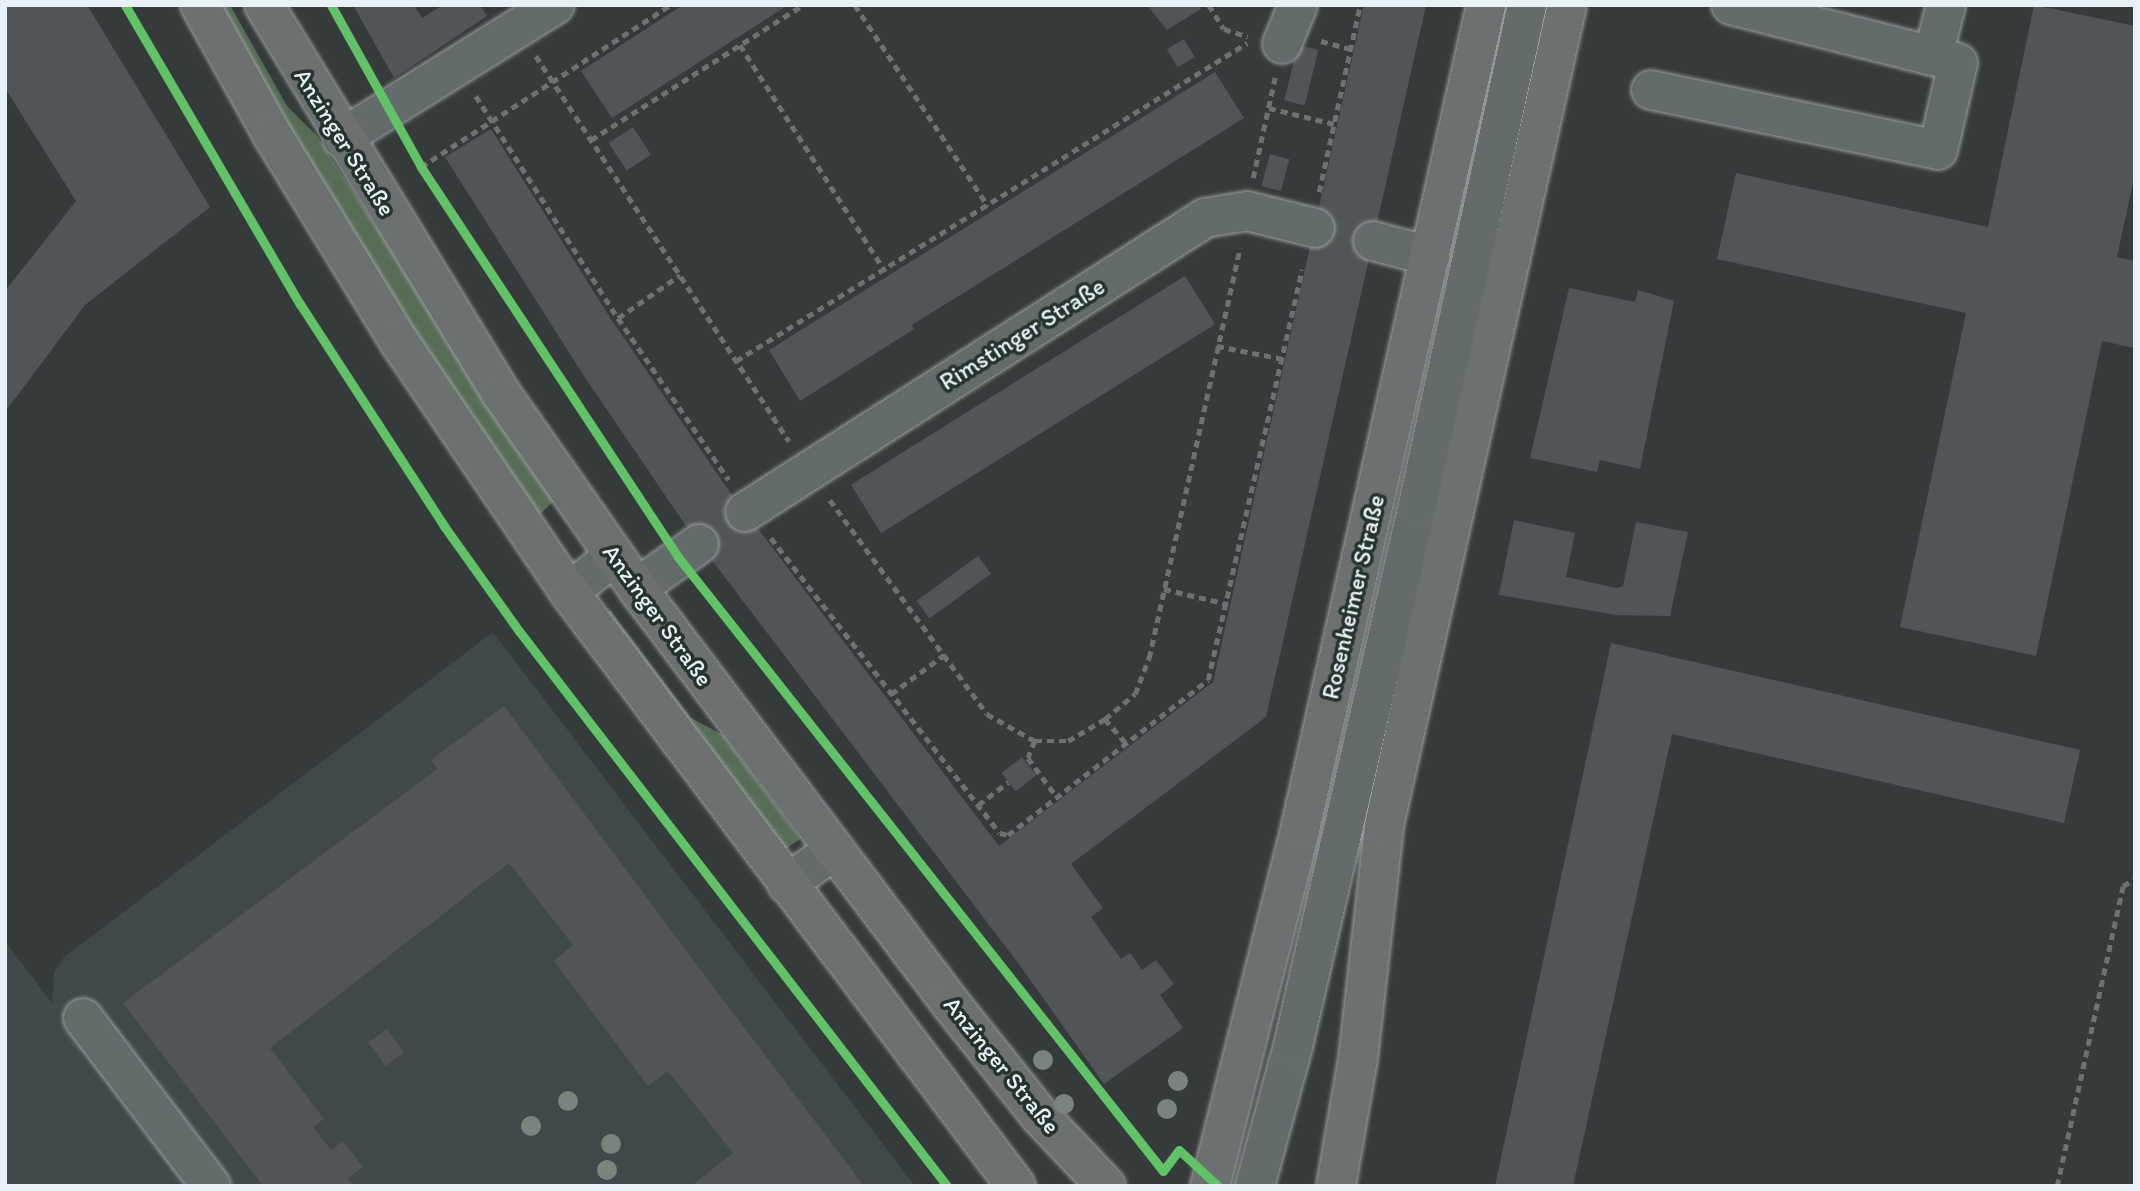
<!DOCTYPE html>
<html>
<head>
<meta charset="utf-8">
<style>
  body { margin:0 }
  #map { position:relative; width:2140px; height:1191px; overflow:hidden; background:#353b3a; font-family:Itim,sans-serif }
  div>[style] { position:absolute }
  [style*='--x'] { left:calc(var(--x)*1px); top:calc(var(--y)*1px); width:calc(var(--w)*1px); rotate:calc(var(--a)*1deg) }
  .built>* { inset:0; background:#3f494a }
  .green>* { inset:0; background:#566c55 }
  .building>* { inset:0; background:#525557; transform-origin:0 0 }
  .minor-tunnel>* { height:38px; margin-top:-19px; transform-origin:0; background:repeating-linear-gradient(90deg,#505656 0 38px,transparent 0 57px) }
  .path>* { height:4.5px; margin-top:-2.25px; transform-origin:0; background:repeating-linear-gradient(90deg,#6e7171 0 7px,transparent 0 12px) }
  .roads { filter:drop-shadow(0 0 2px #9a9fa0) drop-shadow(0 0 2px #9a9fa0) }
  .minor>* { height:38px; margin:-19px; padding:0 19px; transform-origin:19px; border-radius:19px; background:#646b6b }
  .major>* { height:38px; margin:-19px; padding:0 19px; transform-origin:19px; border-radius:19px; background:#6c7070 }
  .cycleway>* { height:9px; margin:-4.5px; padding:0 4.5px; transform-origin:4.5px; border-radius:4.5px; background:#61c268 }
  .trees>* { width:20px; height:20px; margin:-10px; border-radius:50%; background:#79847f }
  span { translate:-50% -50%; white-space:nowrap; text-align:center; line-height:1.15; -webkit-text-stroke:7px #26332d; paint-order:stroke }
  .street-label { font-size:24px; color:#e8f1f8 }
  .frame { position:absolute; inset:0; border:7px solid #e8f1f8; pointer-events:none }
</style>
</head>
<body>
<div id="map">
  <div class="built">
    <div style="clip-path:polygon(493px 632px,915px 1186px,5px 1186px,5px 941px,52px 1003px,54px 972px,64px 957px)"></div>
  </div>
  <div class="green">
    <div style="clip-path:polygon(218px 5px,230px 5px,287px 106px,317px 136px,554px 501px,537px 517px,366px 257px)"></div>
    <div style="clip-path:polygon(610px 610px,691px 718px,723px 735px,800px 839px,783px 851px,605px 615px)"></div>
  </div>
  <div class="building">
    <div style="clip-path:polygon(5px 5px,87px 5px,210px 207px,85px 305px,5px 412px,5px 291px,76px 201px,5px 88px)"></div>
    <div style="clip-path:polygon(353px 5px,414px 5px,422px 18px,443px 5px,480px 5px,487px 16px,394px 78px)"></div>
    <div style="clip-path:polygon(683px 5px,788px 5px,612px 118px,581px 71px)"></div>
    <div style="clip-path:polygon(1147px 5px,1199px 5px,1201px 9px,1167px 30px)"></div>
    <div style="clip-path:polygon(1364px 5px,1426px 5px,1266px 717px,1071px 864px,1103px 908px,1091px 917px,1121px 959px,1130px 953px,1142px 970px,1156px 960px,1174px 984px,1160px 995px,1183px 1028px,1104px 1084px,1021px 967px,686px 526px,582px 373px,445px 157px,491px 129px,611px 319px,727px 488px,999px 846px,1213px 682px)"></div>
    <div style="clip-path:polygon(2034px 5px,2135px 26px,2135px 173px,2117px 257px,2135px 261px,2135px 348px,2102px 341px,2036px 656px,1900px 627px,1966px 313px,1717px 259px,1736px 173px,1988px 227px)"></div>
    <div style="left:1184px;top:39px;width:21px;height:20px;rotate:59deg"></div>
    <div style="left:1298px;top:45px;width:21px;height:57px;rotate:14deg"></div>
    <div style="clip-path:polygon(1215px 72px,1244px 118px,912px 325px,914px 329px,800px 401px,769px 350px)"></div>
    <div style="left:633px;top:127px;width:33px;height:29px;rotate:57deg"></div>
    <div style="left:1270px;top:154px;width:20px;height:33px;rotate:15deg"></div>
    <div style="left:1185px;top:276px;width:57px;height:394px;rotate:58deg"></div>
    <div style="clip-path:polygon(1569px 288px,1635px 302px,1638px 290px,1674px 301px,1640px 469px,1600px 460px,1597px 472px,1530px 458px)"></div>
    <div style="clip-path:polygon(1514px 520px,1575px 533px,1566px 577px,1617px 588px,1623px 586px,1636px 522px,1688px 532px,1670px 616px,1617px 615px,1499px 595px)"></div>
    <div style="left:978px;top:556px;width:22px;height:76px;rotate:54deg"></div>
    <div style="clip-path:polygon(1611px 643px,2080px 750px,2064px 823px,1672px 734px,1573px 1186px,1495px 1186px)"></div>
    <div style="clip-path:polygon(504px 706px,691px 957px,864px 1186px,691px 1186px,733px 1153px,668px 1071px,648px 1086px,554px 961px,573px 945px,509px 863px,270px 1048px,324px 1119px,313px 1127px,331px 1150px,343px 1141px,363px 1167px,348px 1178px,354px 1186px,263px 1186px,123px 1003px,437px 769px,431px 760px)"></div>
    <div style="left:1022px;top:757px;width:23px;height:26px;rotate:52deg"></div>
    <div style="left:387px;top:1029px;width:29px;height:23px;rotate:54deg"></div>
  </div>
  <div class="minor-tunnel">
    <div style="--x:1315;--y:228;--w:59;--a:12.6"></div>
    <div style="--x:699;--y:544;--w:56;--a:-34.8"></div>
  </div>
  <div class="path">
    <div style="--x:855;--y:5;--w:241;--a:56.5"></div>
    <div style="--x:1209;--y:5;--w:28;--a:58"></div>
    <div style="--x:1224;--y:29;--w:25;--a:18"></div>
    <div style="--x:1321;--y:41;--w:30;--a:15"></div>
    <div style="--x:740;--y:45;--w:269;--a:57.3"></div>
    <div style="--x:536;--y:56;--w:461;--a:56.7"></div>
    <div style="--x:476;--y:96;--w:264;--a:57.4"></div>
    <div style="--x:618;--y:318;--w:196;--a:55.6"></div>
    <div style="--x:1269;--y:108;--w:67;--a:13.8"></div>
    <div style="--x:591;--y:140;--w:251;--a:-32.5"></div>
    <div style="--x:421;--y:167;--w:297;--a:-33"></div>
    <div style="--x:1253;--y:178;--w:103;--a:-77.7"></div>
    <div style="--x:1319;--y:192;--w:191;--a:-77.6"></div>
    <div style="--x:618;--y:318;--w:75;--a:-34.7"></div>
    <div style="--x:1217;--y:346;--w:67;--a:11.1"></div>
    <div style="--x:736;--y:361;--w:602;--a:-31.89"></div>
    <div style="--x:830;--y:500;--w:265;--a:53.7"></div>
    <div style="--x:987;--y:714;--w:55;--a:29.4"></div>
    <div style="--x:1035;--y:741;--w:33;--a:0"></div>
    <div style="--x:1068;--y:741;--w:43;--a:-30.7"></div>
    <div style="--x:1105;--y:719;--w:39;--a:-40"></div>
    <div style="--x:1135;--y:694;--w:39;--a:-69"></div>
    <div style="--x:1149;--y:658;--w:420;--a:-77.5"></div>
    <div style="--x:771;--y:538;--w:373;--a:52.2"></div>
    <div style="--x:1000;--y:833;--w:8;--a:14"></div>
    <div style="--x:1008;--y:835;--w:253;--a:-37.8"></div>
    <div style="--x:1208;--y:680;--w:421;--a:-77.1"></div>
    <div style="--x:1164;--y:589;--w:66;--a:13.2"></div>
    <div style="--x:891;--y:694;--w:66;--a:-36.3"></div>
    <div style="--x:1105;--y:719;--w:32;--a:49"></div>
    <div style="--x:1035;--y:741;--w:18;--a:112"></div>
    <div style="--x:1028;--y:758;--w:49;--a:53.4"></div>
    <div style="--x:978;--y:805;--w:38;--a:-37"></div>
    <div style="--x:2057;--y:1186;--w:307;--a:-77.6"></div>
    <div style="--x:2123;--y:886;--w:14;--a:-30"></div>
  </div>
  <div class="roads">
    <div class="minor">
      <div style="--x:1731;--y:5;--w:208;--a:14.2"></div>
      <div style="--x:1933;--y:56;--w:53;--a:-75.7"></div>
      <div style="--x:1282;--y:44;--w:42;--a:-67.7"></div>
      <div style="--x:1651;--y:90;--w:293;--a:11.8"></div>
      <div style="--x:1938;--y:150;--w:89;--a:-77.1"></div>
      <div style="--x:1958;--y:63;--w:26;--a:-164"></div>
      <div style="--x:342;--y:138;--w:251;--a:-32"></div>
      <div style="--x:1373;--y:241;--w:59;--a:14.7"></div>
      <div style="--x:745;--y:512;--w:546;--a:-32.58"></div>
      <div style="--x:1205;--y:218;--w:43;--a:-9.5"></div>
      <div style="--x:1247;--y:211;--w:70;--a:14"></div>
      <div style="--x:637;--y:588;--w:76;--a:-35.4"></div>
      <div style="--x:569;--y:592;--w:58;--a:-38.7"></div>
      <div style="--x:787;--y:884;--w:58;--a:-35.9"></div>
      <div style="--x:83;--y:1018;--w:211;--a:52.7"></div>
      <div style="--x:1255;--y:1186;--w:145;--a:-74.8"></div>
      <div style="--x:1293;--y:1046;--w:555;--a:-76.99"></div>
      <div style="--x:1418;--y:505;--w:512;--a:-77.7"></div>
    </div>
    <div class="major">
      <div style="--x:200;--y:5;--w:150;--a:60.9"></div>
      <div style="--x:273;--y:136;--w:243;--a:58.5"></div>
      <div style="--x:400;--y:343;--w:301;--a:55.8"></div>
      <div style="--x:569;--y:592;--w:743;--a:53.04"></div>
      <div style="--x:264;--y:5;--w:453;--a:58.6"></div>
      <div style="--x:500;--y:392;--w:239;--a:55"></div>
      <div style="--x:637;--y:588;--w:521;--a:52.95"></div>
      <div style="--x:951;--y:1004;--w:144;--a:51.5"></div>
      <div style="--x:1041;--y:1117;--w:95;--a:46.7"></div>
      <div style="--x:1210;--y:1186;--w:367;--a:-75.8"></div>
      <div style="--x:1300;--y:830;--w:846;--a:-77.29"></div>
      <div style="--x:1336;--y:1186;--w:129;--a:-80.2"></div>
      <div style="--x:1358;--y:1059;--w:234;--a:-83.6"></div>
      <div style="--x:1384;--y:826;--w:841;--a:-77.43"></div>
    </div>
  </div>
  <div class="cycleway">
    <div style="--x:125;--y:5;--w:346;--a:59.7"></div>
    <div style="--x:300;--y:304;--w:265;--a:57"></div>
    <div style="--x:444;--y:526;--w:129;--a:54.5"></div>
    <div style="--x:519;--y:631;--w:701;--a:52.36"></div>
    <div style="--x:331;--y:5;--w:185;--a:60.9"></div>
    <div style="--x:421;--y:167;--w:467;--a:56.6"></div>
    <div style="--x:678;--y:557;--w:782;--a:51.69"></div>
    <div style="--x:1163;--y:1171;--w:26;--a:-53"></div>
    <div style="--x:1179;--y:1150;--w:53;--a:42.7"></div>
  </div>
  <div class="trees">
    <div style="left:1043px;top:1060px"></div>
    <div style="left:1178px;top:1081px"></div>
    <div style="left:568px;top:1101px"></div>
    <div style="left:1064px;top:1104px"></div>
    <div style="left:1167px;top:1109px"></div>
    <div style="left:531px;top:1126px"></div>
    <div style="left:611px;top:1144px"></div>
    <div style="left:607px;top:1170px"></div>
  </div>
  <div class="street-label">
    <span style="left:345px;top:142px;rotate:58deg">Anzinger Straße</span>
    <span style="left:1022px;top:334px;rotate:-32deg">Rimstinger Straße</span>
    <span style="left:1353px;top:597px;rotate:-77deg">Rosenheimer Straße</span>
    <span style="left:658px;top:615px;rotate:54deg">Anzinger Straße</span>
    <span style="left:1002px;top:1065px;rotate:51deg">Anzinger Straße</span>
  </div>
  <div class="frame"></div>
</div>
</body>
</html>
